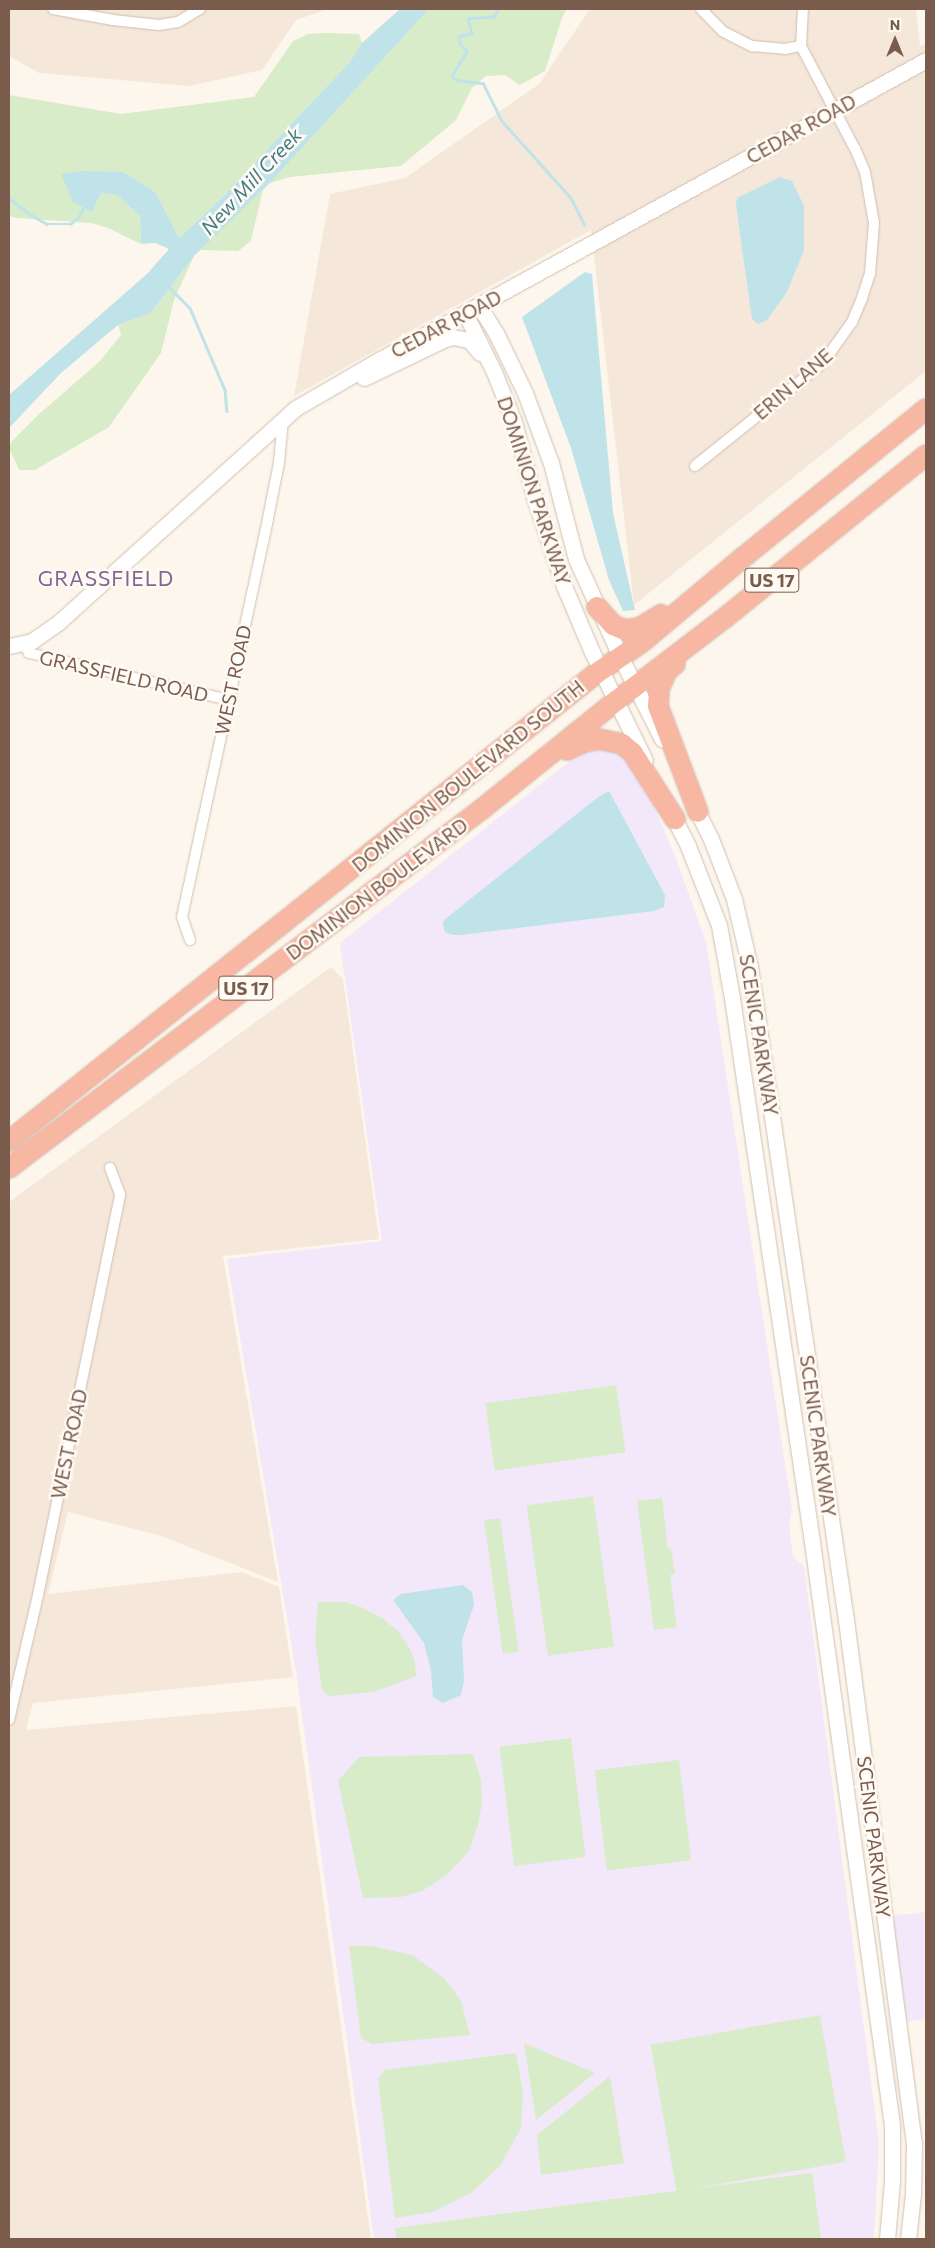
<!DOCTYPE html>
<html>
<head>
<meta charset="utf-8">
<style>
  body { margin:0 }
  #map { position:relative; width:935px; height:2248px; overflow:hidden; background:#fdf6ec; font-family:Commissioner,sans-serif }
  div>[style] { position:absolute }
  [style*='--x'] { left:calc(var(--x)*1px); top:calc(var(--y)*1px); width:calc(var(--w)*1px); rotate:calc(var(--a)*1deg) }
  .residential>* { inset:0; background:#f5e8da }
  .education>* { inset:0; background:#f3e8fa }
  .green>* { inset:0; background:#d8ecc9; transform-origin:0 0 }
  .water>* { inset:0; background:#bfe3e8 }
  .stream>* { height:2.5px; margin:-1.25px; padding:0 1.25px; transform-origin:1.25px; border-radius:1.25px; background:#bfe3e8 }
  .roads { filter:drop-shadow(0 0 1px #d1beb0) drop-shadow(0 0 1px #d1beb0) }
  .street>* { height:10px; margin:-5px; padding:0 5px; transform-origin:5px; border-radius:5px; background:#fff }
  .secondary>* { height:15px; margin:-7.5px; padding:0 7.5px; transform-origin:7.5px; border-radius:7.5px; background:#fff }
  .highway>* { height:20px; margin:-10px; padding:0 10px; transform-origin:10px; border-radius:10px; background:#f7b7a3 }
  span { translate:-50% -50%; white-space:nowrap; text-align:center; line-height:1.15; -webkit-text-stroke:5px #fffaf3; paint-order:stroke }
  .shield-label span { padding:1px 4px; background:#fffaf3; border:1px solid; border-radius:4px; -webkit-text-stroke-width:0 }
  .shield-label { font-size:18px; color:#7a5c4d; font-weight:700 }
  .street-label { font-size:19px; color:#7a5c4d }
  .water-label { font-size:20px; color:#437c86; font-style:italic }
  .quarter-label { font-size:21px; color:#846695; letter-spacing:1px }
  .frame { position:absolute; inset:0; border:10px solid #7a5c4d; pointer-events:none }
  .north { position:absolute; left:870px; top:15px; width:50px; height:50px; -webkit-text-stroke:4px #fffaf3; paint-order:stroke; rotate:0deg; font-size:14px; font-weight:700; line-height:20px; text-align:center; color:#7a5c4d }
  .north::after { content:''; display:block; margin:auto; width:18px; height:22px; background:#7a5c4d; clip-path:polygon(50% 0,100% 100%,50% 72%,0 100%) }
</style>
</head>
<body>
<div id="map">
  <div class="residential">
    <div style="clip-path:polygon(9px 9px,328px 9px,296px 20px,262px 70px,190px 86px,39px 73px,9px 56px)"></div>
    <div style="clip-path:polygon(590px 9px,916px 9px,920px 46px,926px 44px,926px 371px,634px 605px,591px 230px,294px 396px,330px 194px,405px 178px,539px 84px)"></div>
    <div style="clip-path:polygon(331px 967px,343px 979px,379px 1239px,223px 1256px,278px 1582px,161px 1536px,68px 1512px,48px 1594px,242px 1572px,279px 1587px,293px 1677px,33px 1703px,26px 1730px,296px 1706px,371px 2239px,9px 2239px,9px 1202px)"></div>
  </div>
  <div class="education">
    <div style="clip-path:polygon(594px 742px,609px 742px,638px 768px,675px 856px,706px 942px,792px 1510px,789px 1524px,793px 1557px,804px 1566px,879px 2144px,874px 2239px,374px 2239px,297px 1678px,227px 1259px,382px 1241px,340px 943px)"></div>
    <div style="clip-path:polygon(926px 1912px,926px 2019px,903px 2022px,890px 1916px)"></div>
  </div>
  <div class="green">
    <div style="clip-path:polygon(429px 9px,567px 9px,562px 18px,545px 71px,520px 85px,505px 75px,486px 76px,472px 88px,456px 120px,401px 166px,290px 177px,270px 183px)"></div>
    <div style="clip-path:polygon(328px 33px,359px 34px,362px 43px,349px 63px,294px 121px,223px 197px,179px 238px,156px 193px,81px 171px,92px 212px,101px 193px,117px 195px,140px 216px,141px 244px,108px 228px,91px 223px,16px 218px,9px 216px,9px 95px,121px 114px,254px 97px,293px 41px,308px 34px)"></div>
    <div style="clip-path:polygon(263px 189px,251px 241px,238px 251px,200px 250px)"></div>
    <div style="clip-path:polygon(194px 256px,174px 300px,161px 353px,109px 427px,35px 470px,19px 470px,9px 448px,12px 441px,38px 415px,99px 362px,121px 335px,118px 325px,151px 313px)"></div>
    <div style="left:616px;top:1385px;width:68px;height:132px;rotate:82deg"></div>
    <div style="left:593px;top:1496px;width:152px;height:67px;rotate:82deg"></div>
    <div style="clip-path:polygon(662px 1498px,668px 1549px,671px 1548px,675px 1574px,670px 1575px,677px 1627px,654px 1630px,637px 1501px)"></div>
    <div style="left:500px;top:1518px;width:135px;height:16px;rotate:82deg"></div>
    <div style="clip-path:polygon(318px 1602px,346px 1602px,361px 1607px,382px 1618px,399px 1632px,410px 1649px,415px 1662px,416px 1676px,374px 1692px,329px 1696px,322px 1690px,315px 1639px)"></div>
    <div style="left:571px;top:1738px;width:120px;height:72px;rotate:83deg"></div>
    <div style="clip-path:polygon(473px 1754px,481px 1780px,482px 1803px,478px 1825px,469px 1851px,448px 1874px,422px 1891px,401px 1897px,363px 1898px,338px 1781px,359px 1757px)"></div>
    <div style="left:679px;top:1760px;width:101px;height:85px;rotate:83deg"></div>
    <div style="clip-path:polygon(349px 1946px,371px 1946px,412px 1955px,445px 1979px,461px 2001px,470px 2035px,372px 2044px,361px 2038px)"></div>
    <div style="left:820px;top:2015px;width:149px;height:172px;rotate:80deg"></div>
    <div style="clip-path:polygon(524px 2043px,595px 2073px,536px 2120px)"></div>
    <div style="clip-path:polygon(516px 2053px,523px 2092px,521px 2128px,500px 2166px,471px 2193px,432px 2212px,395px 2218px,378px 2079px,385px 2070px)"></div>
    <div style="clip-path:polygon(610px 2076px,624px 2163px,541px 2175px,537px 2135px)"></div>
    <div style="clip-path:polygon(812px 2173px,821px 2239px,397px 2239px,395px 2228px)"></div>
  </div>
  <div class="water">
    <div style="clip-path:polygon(400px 9px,429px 9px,270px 183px,194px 256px,151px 313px,118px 325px,61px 373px,9px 428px,9px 395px,148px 273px,169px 249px,155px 243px,141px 244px,140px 216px,117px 195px,101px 193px,92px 212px,73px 202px,61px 174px,81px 171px,123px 172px,156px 193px,179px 238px,223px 197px,294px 121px,349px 63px,362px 43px)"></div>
    <div style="clip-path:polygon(780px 177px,792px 181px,804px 206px,804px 250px,787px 292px,767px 320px,758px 324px,752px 319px,736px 205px,737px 198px)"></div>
    <div style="clip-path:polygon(585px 272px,592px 274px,613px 513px,635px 610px,623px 611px,609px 580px,571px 448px,522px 317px)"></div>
    <div style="clip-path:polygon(609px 791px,665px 895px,664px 907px,654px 911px,461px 935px,453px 935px,445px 932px,443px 924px,444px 920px,598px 797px)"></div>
    <div style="clip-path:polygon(463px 1585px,472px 1592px,474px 1605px,462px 1640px,464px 1681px,461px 1695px,443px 1703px,433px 1697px,431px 1670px,424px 1643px,393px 1600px,401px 1594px)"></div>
  </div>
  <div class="stream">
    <div style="--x:499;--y:9;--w:9;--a:122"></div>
    <div style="--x:494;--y:17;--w:26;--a:176"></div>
    <div style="--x:468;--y:19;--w:15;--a:74"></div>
    <div style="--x:472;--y:33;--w:14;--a:163"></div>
    <div style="--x:459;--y:37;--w:6;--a:81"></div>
    <div style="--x:460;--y:43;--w:11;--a:52"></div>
    <div style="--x:467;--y:52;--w:28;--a:122"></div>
    <div style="--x:452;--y:76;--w:6;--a:39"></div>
    <div style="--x:457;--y:80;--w:26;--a:7"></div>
    <div style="--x:483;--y:83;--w:42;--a:63.4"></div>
    <div style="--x:502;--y:121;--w:103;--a:48.1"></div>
    <div style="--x:571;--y:198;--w:30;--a:63"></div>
    <div style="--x:9;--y:198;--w:24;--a:38"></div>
    <div style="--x:28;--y:213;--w:22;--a:30"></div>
    <div style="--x:47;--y:224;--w:23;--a:0"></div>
    <div style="--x:70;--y:224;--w:10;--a:-37"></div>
    <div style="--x:78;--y:218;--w:15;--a:-62"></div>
    <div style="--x:168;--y:286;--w:31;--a:45"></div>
    <div style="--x:190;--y:308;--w:89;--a:66.9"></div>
    <div style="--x:225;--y:390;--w:21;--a:85"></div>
  </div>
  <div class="roads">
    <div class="street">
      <div style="--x:53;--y:9;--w:61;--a:10.4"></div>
      <div style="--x:113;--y:20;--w:46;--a:6.2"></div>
      <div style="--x:159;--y:25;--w:19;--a:-9"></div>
      <div style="--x:178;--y:22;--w:26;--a:-31"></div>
      <div style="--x:701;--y:9;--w:30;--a:46"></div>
      <div style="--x:722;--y:31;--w:34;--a:27"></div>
      <div style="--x:752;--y:46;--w:33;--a:5"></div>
      <div style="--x:785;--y:49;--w:16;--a:-11"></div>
      <div style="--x:695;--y:466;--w:163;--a:-38.8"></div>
      <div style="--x:822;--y:364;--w:52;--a:-54.5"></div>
      <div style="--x:852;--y:322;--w:26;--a:-67"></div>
      <div style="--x:862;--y:298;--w:25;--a:-72"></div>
      <div style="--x:870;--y:274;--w:51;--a:-85.5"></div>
      <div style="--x:874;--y:223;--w:52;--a:-100"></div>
      <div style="--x:865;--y:172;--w:25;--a:-113"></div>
      <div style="--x:855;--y:149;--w:116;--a:-117.7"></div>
      <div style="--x:801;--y:46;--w:37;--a:-87"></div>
      <div style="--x:24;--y:644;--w:10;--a:61"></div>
      <div style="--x:29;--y:653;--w:205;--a:13.2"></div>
      <div style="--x:190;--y:940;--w:24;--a:-109"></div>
      <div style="--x:182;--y:917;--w:408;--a:-77.8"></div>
      <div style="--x:268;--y:518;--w:56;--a:-78.7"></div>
      <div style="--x:279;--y:463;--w:44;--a:-84.8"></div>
      <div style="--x:9;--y:1720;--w:128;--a:-76.9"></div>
      <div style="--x:38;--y:1595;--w:409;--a:-78.4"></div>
      <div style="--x:120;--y:1194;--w:28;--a:-111"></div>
    </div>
    <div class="secondary">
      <div style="--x:479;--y:306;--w:32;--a:58"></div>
      <div style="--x:496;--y:333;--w:67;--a:64.2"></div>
      <div style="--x:525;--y:393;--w:75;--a:69.6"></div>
      <div style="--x:551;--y:463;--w:99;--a:75.4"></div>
      <div style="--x:576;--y:559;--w:109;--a:65.6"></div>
      <div style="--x:621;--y:658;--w:91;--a:63.2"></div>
      <div style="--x:465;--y:313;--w:66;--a:63.8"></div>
      <div style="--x:494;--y:372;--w:54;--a:68.2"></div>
      <div style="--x:514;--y:422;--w:81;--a:74.9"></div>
      <div style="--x:535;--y:500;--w:91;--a:71.4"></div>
      <div style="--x:564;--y:586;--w:72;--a:67"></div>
      <div style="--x:592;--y:652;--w:120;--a:63.9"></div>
      <div style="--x:364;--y:378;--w:90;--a:-25.7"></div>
      <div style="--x:445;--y:339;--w:8;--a:-14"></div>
      <div style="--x:453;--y:337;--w:16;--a:11"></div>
      <div style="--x:469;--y:340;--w:17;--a:50"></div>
      <div style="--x:9;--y:646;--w:24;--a:-12"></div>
      <div style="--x:32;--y:641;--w:33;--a:-35"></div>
      <div style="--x:59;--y:622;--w:319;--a:-42.1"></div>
      <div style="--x:296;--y:408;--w:94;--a:-30.1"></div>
      <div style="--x:377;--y:361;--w:626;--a:-28.73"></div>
      <div style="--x:693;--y:803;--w:40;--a:63.4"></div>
      <div style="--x:711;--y:839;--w:64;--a:69"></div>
      <div style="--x:734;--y:899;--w:70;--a:76.8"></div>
      <div style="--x:750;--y:967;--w:660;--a:81.64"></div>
      <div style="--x:846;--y:1620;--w:528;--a:82.61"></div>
      <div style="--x:914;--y:2144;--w:50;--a:91.1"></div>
      <div style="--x:913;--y:2194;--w:45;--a:96.3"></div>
      <div style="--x:670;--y:810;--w:40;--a:63.4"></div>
      <div style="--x:688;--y:846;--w:85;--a:68.6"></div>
      <div style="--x:719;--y:925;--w:74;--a:79.9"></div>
      <div style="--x:732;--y:998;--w:550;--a:81.63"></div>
      <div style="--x:812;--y:1542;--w:588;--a:82.19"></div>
      <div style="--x:892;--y:2125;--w:56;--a:90"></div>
      <div style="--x:892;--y:2181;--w:58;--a:94.9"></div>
    </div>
    <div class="highway">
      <div style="--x:597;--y:607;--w:24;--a:48"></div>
      <div style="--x:613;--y:625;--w:13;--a:23"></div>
      <div style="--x:625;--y:630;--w:14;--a:-8"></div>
      <div style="--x:639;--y:628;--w:26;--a:-31"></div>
      <div style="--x:675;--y:664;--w:11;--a:139"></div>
      <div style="--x:667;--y:671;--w:20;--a:114"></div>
      <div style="--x:659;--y:689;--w:17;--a:93"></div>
      <div style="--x:658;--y:706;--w:113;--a:69.3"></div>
      <div style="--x:567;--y:750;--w:19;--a:-25"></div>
      <div style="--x:584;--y:742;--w:15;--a:-11"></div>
      <div style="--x:599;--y:739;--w:24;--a:12"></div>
      <div style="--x:622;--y:744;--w:13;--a:39"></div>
      <div style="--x:632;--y:752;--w:80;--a:57.3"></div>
      <div style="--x:9;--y:1141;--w:748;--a:-38.54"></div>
      <div style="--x:594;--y:675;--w:58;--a:-34.5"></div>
      <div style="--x:642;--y:642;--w:134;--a:-39.9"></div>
      <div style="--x:745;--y:556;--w:233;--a:-39.1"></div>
      <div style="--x:9;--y:1168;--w:594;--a:-37.2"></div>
      <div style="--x:482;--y:809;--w:172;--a:-38.9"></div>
      <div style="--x:616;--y:701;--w:138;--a:-37.4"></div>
      <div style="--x:726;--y:617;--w:257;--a:-39"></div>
    </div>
  </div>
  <div class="shield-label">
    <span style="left:772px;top:580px">US 17</span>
    <span style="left:246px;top:988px">US 17</span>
  </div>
  <div class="street-label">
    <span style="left:801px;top:129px;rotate:-29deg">CEDAR ROAD</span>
    <span style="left:446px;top:324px;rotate:-28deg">CEDAR ROAD</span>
    <span style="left:793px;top:384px;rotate:-41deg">ERIN LANE</span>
    <span style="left:534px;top:491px;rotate:72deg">DOMINION PARKWAY</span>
    <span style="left:124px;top:676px;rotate:13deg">GRASSFIELD ROAD</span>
    <span style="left:233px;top:680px;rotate:-78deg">WEST ROAD</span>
    <span style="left:468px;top:776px;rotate:-39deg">DOMINION BOULEVARD SOUTH</span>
    <span style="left:377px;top:889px;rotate:-37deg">DOMINION BOULEVARD</span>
    <span style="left:759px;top:1035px;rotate:81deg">SCENIC PARKWAY</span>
    <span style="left:818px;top:1436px;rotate:82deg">SCENIC PARKWAY</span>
    <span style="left:69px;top:1444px;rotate:-78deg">WEST ROAD</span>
    <span style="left:874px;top:1837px;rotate:83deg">SCENIC PARKWAY</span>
  </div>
  <div class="water-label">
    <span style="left:251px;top:181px;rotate:-47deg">New Mill Creek</span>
  </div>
  <div class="quarter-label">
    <span style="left:106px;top:578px">GRASSFIELD</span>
  </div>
  <div class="frame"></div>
  <div class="north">N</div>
</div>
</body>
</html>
